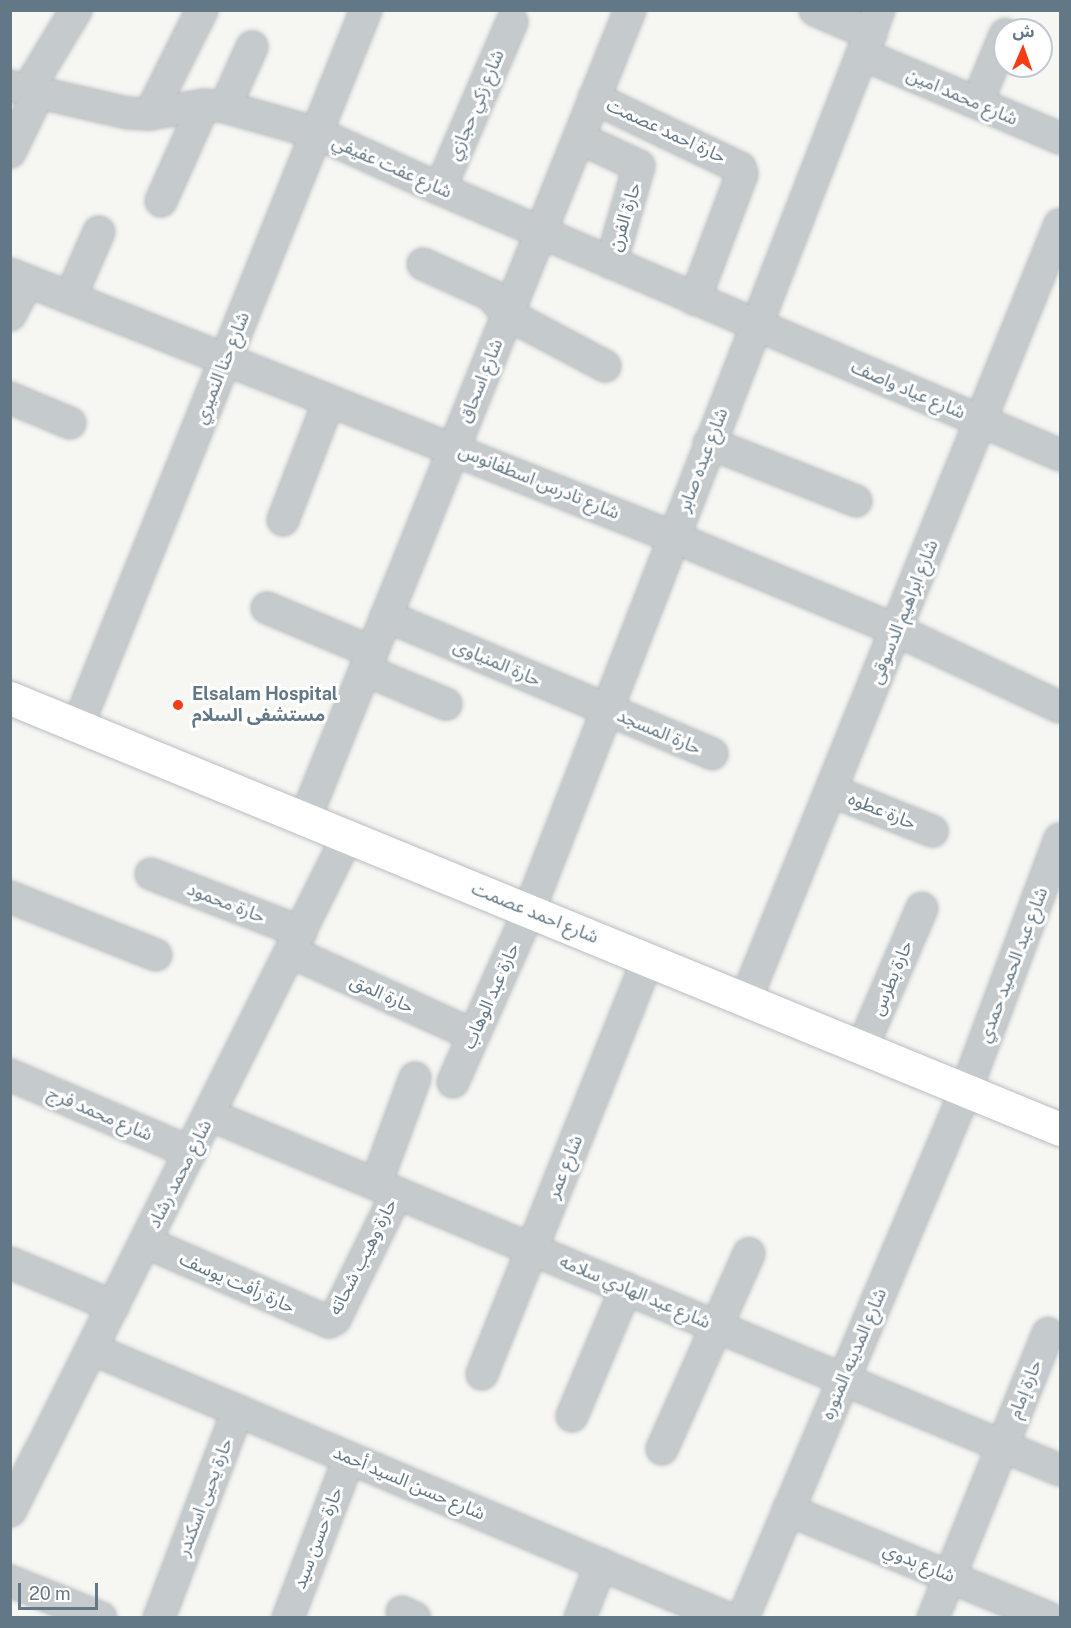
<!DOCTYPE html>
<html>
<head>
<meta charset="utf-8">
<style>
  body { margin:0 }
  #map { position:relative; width:1071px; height:1628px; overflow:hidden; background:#f6f6f2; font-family:"Public Sans","Noto Sans Arabic",sans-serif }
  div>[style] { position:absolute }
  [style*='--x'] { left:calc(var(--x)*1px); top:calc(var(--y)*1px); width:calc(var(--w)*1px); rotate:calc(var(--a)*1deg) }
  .roads { filter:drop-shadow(0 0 2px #b7bdc1) drop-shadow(0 0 2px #b7bdc1) }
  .street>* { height:30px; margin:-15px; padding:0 15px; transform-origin:15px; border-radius:15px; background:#c5cacc }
  .secondary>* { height:33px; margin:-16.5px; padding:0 16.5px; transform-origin:16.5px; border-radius:16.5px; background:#fff }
  .dots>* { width:16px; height:16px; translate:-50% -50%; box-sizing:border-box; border:3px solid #fff; border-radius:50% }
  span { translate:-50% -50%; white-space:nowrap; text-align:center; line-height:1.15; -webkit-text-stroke:6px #fff; paint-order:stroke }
  .street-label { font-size:18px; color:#627886 }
  .poi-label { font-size:18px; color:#627886; font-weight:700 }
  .left { translate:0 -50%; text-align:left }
  .frame { position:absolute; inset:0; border:12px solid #627886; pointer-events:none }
  .north { position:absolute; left:993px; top:18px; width:60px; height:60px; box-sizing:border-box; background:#fff; border:2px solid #c0c9cf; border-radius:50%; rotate:2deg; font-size:16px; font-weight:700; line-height:24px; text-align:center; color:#627886 }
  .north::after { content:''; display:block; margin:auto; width:21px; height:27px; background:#f53c13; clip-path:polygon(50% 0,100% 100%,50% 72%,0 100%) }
  .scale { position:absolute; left:18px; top:1583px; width:80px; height:27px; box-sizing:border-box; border:3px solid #627886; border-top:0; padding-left:8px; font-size:18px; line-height:21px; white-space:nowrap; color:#627886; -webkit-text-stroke:4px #fff; paint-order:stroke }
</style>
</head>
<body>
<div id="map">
  <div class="roads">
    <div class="street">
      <div style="--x:815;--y:10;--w:61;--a:23.2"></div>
      <div style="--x:864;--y:55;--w:213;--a:23"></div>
      <div style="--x:10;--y:86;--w:121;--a:12.9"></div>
      <div style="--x:128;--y:113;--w:22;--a:3"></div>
      <div style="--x:150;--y:114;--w:55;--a:-9.5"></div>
      <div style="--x:204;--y:105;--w:21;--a:5"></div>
      <div style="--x:225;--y:107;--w:96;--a:15.8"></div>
      <div style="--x:317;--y:133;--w:135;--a:24.5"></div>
      <div style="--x:440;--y:189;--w:675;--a:23.22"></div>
      <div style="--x:27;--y:91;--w:95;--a:-58.8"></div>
      <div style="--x:594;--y:98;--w:162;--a:25.6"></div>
      <div style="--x:740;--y:168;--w:6;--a:72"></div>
      <div style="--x:742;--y:174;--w:134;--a:110.6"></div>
      <div style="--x:977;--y:103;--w:74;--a:-67.6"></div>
      <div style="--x:225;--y:107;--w:66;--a:-65.8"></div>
      <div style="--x:150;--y:114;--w:116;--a:-63.4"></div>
      <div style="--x:579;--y:138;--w:66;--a:25"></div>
      <div style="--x:639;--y:166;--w:101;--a:106.1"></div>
      <div style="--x:10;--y:152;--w:64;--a:-64.2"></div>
      <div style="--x:440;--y:189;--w:182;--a:-66.7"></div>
      <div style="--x:161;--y:201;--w:105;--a:-65.9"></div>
      <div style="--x:423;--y:264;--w:75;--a:24.5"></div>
      <div style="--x:491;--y:295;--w:25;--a:50"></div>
      <div style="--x:507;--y:314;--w:111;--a:28"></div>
      <div style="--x:10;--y:274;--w:713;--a:21.64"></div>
      <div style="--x:673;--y:537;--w:242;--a:22.6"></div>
      <div style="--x:896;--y:630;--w:181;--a:25.2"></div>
      <div style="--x:70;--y:298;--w:72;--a:-66.3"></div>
      <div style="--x:10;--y:315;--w:38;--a:-62"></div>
      <div style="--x:10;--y:398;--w:65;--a:22.6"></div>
      <div style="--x:709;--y:443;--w:158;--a:21.5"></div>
      <div style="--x:283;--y:520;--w:128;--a:-68.9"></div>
      <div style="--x:267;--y:608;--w:114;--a:22.7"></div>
      <div style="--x:386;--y:616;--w:354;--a:22.9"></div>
      <div style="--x:365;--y:670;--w:88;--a:22.8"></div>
      <div style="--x:78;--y:725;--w:771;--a:-68.06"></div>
      <div style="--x:832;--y:791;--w:108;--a:21.8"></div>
      <div style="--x:305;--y:819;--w:872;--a:-68.11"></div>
      <div style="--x:151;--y:874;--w:161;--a:21.1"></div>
      <div style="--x:10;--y:897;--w:157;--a:21.7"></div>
      <div style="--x:291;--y:952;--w:200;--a:24.5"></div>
      <div style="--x:746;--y:999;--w:836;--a:-67.94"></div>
      <div style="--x:862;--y:1048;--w:152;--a:-66.8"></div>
      <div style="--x:10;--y:1075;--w:196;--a:23.2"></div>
      <div style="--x:453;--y:1082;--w:187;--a:-66"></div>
      <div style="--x:529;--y:911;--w:967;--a:-68.77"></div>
      <div style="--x:210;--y:1115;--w:921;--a:22.67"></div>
      <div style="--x:376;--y:1184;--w:113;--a:-69.8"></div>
      <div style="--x:145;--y:1242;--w:201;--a:23.5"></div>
      <div style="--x:329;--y:1322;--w:7;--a:-27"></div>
      <div style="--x:335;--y:1319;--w:140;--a:-63.8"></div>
      <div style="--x:10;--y:1263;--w:112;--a:22.7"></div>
      <div style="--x:92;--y:1349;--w:690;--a:22.96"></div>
      <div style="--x:482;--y:1374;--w:446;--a:-68.2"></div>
      <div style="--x:572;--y:1416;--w:139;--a:-67.1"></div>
      <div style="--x:662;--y:1449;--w:214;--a:-66"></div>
      <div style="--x:788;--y:1510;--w:282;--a:22.5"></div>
      <div style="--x:10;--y:1511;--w:755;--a:-63.4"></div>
      <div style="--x:10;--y:1581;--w:98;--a:22.1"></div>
      <div style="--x:402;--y:1612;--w:14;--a:25"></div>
      <div style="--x:159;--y:1618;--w:222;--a:-69.2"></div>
      <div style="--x:288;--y:1618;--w:171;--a:-69.1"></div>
      <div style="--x:580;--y:1618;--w:58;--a:-68.7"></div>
      <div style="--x:743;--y:1618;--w:573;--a:-67.1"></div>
      <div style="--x:966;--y:1090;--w:268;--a:-69.5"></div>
      <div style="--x:933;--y:1618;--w:307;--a:-68"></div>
    </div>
    <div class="secondary">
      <div style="--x:10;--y:698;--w:1135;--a:22.32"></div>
    </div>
  </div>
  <div class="dots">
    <div style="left:178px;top:705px;background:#f53c13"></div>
  </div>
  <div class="street-label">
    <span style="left:962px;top:97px;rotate:23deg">شارع محمد امين</span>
    <span style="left:476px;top:105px;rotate:-67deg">شارع زكي حجازي</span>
    <span style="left:666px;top:131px;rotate:25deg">حارة احمد عصمت</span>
    <span style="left:392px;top:167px;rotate:24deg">شارع عفت عفيفي</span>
    <span style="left:625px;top:217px;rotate:-73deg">حارة الفرن</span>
    <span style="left:222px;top:368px;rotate:-68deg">شارع حنا النميري</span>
    <span style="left:481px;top:381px;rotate:-68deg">شارع اسحاق</span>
    <span style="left:908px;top:390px;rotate:23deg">شارع عياد واصف</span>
    <span style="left:703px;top:460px;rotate:-69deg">شارع عبده صابر</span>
    <span style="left:539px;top:482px;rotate:22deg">شارع تادرس اسطفانوس</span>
    <span style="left:904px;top:612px;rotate:-68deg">شارع ابراهيم الدسوقى</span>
    <span style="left:497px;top:663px;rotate:23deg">حارة المنياوى</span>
    <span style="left:659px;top:732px;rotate:23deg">حارة المسجد</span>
    <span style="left:882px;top:811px;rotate:22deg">حارة عطوه</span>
    <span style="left:226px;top:903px;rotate:21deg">حارة محمود</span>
    <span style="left:535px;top:913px;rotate:22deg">شارع احمد عصمت</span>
    <span style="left:1013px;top:965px;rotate:-69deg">شارع عبد الحميد حمدي</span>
    <span style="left:892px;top:978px;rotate:-67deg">حارة بطرس</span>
    <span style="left:382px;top:994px;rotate:25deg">حارة المق</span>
    <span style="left:491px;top:996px;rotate:-66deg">حارة عبد الوهاب</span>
    <span style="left:100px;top:1114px;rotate:23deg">شارع محمد فرج</span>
    <span style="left:565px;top:1167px;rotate:-68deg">شارع عمر</span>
    <span style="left:180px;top:1174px;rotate:-63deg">شارع محمد رشاد</span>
    <span style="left:363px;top:1257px;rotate:-63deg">حارة وهيب شحاته</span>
    <span style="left:237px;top:1283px;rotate:24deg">حارة رأفت يوسف</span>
    <span style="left:635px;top:1292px;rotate:23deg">شارع عبد الهادي سلامه</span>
    <span style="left:854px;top:1354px;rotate:-67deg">شارع المدينه المنوره</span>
    <span style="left:1025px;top:1389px;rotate:-68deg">حارة إمام</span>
    <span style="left:409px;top:1483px;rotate:23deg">شارع حسن السيد أحمد</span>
    <span style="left:205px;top:1497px;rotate:-69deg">حارة يحيى اسكندر</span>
    <span style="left:318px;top:1538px;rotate:-69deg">حارة حسن سيد</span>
    <span style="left:919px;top:1563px;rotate:22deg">شارع بدوي</span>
  </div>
  <div class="poi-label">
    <span class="left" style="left:192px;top:705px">Elsalam Hospital<br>مستشفى السلام</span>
  </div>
  <div class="frame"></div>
  <div class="north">ش</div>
  <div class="scale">20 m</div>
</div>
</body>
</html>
